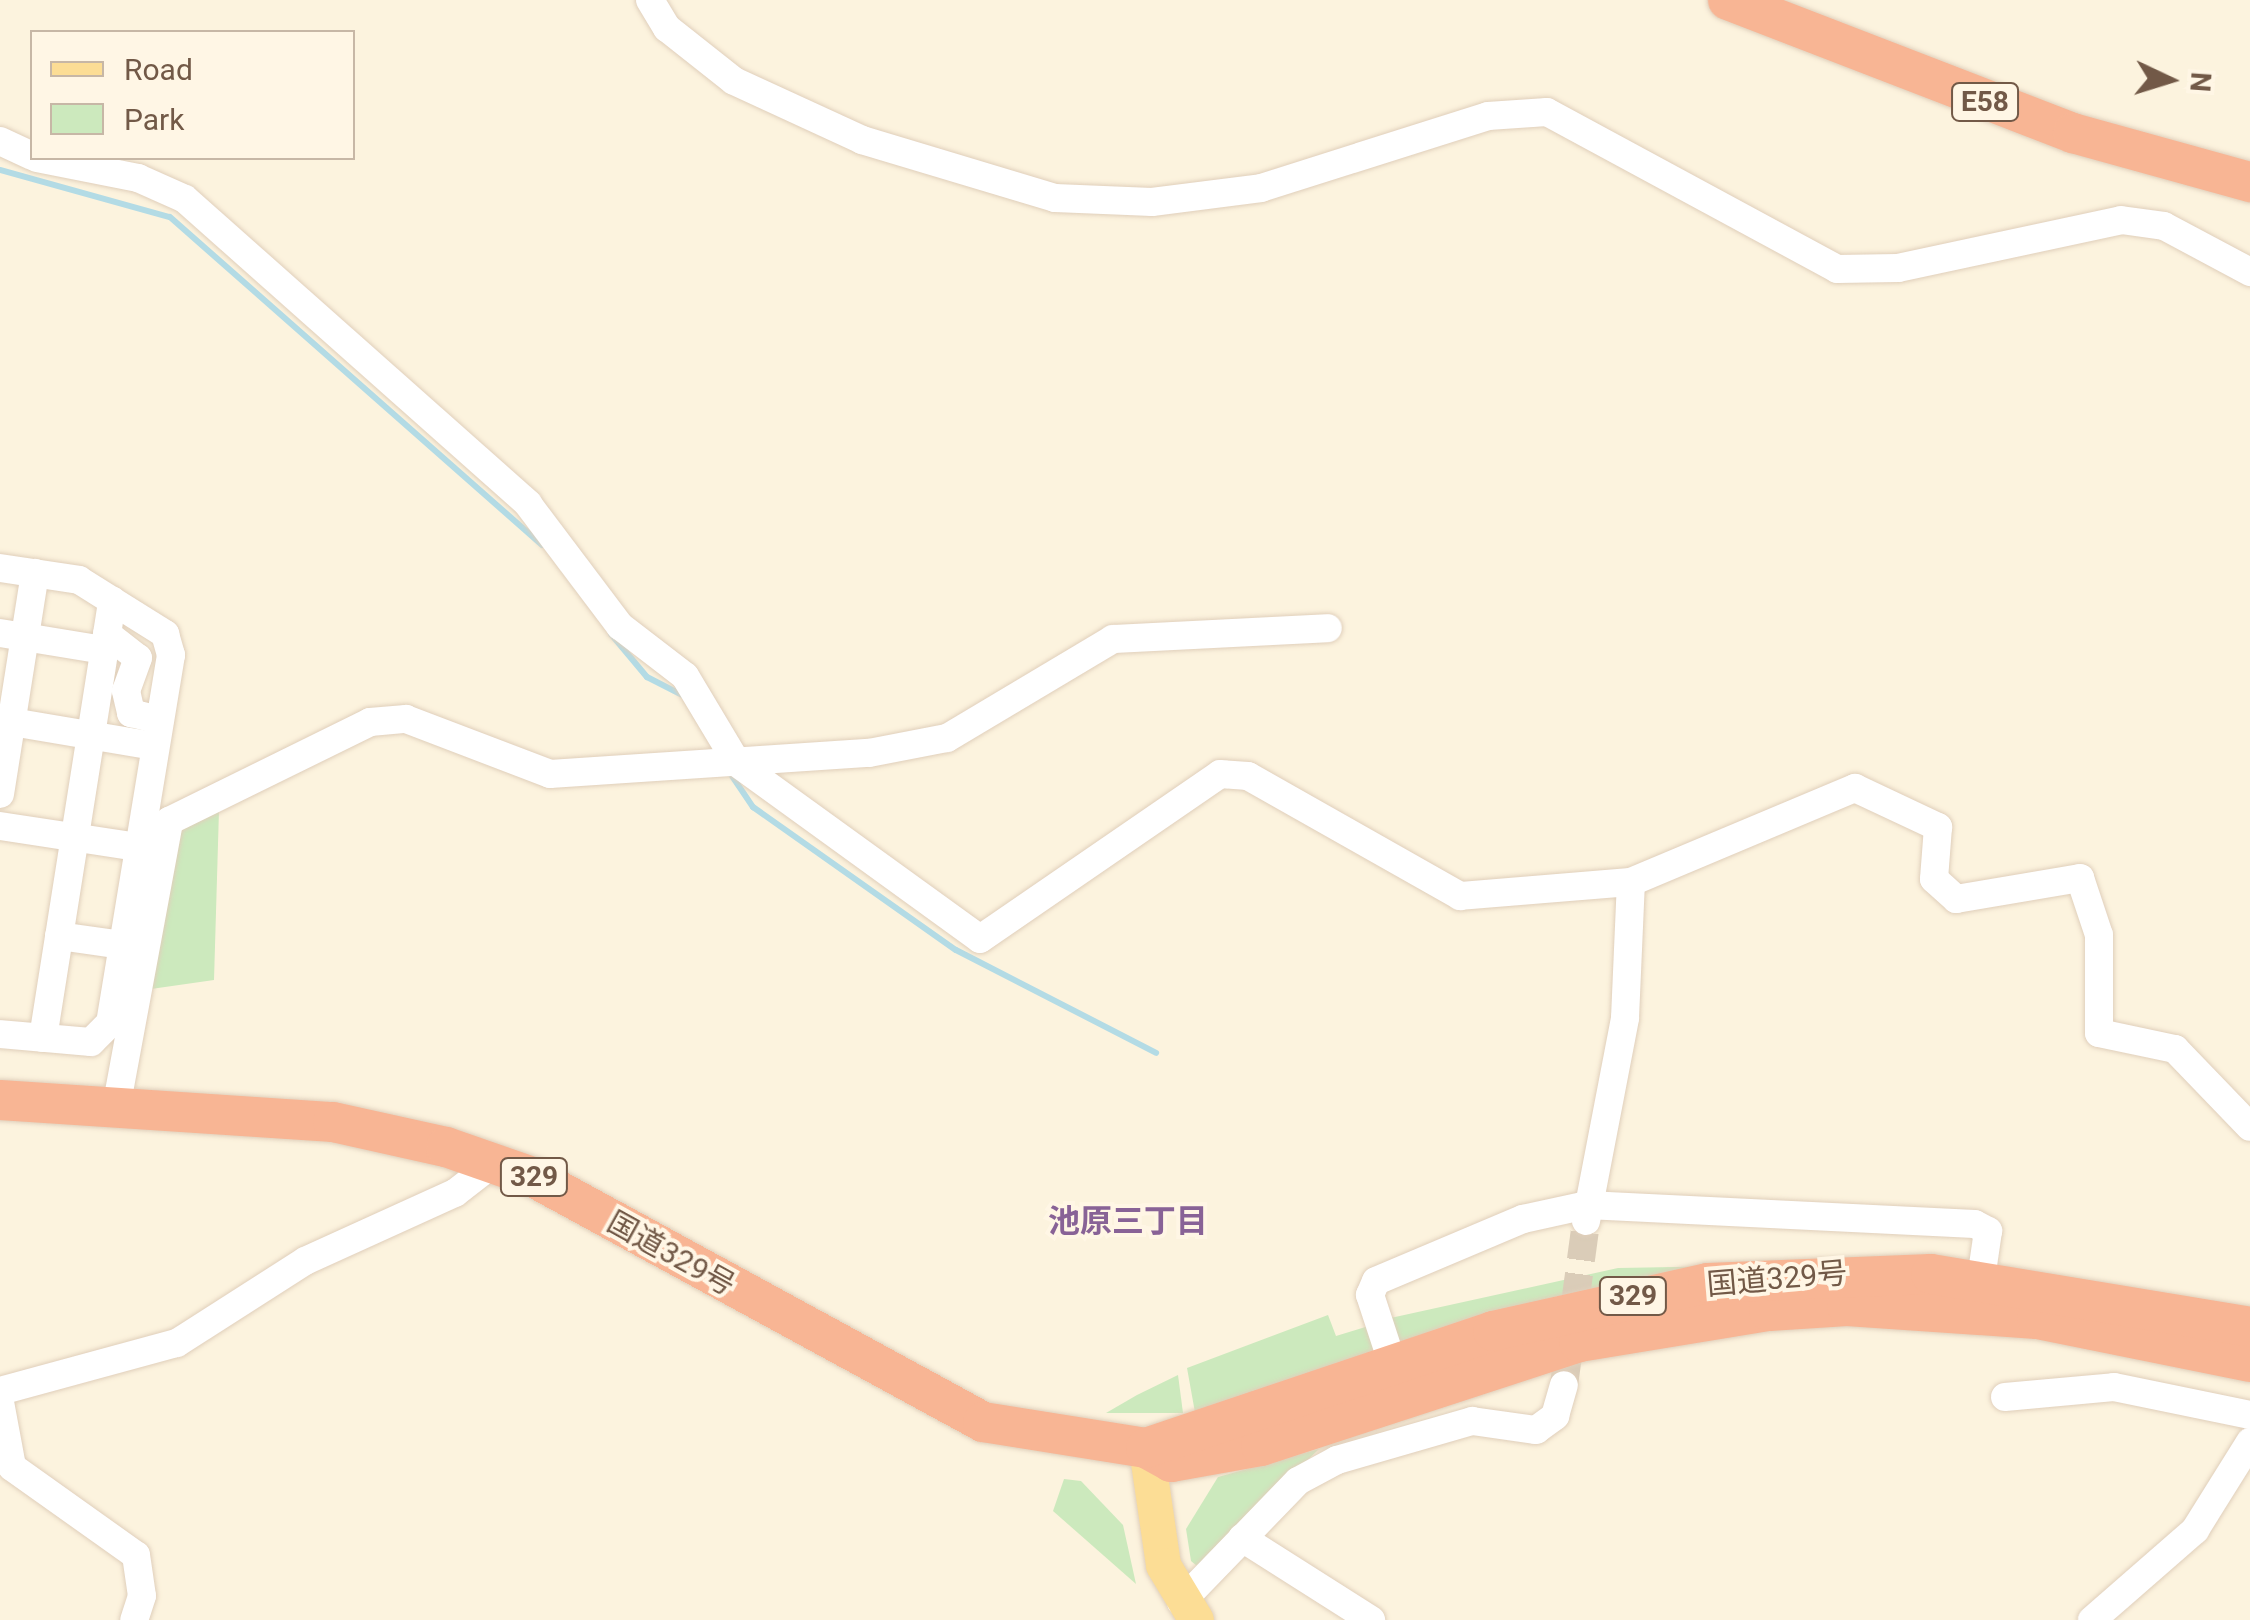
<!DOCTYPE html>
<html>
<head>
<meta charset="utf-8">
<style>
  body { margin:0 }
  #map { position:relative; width:2250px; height:1620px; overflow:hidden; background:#fcf3de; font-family:Roboto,"Noto Sans JP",sans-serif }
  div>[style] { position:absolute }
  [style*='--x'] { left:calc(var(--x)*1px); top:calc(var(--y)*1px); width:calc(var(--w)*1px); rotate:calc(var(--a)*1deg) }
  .green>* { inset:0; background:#cce9bd }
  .stream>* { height:6px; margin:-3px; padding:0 3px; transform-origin:3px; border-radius:3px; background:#b3dbe5 }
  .minor-tunnel>* { height:28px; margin-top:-14px; transform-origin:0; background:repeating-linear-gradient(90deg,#daccb8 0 28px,transparent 0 42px) }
  .roads { filter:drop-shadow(0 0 2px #e0cfbb) drop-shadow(0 0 2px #e0cfbb) }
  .minor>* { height:28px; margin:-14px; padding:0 14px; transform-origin:14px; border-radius:14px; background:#fff }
  .major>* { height:35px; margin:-17.5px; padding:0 17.5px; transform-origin:17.5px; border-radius:17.5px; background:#fcdd95 }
  .highway>* { height:40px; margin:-20px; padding:0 20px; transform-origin:20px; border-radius:20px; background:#f8b594 }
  span { translate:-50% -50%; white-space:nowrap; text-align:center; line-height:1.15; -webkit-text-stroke:8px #fff6e5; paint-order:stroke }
  .shield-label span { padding:2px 8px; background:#fff6e5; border:2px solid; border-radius:8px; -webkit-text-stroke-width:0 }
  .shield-label { font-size:28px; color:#725947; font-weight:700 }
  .street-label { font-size:30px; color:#725947 }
  .neighbourhood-label { font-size:32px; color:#886296; font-weight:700 }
  .legend { position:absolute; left:30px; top:30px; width:325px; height:130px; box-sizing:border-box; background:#fff6e5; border:2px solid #c7b7a6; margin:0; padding:12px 18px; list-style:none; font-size:30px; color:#725947 }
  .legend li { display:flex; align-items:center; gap:20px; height:50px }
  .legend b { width:50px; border:2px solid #c7b7a6 }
  .north { position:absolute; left:2120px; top:30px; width:100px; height:100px; -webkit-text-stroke:8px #fff6e5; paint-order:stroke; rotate:94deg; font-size:28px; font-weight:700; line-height:40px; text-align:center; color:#725947 }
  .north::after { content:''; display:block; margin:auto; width:35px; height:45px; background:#725947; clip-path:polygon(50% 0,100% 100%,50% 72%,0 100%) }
</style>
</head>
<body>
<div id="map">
  <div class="green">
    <div style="clip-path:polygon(219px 810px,214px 980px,144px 990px,176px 829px)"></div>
    <div style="clip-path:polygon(1732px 1266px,1553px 1297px,1395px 1351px,1386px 1319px,1618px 1268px)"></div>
    <div style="clip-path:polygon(1328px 1315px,1336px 1336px,1372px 1325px,1382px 1354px,1196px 1418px,1187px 1368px)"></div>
    <div style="clip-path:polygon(1178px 1375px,1183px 1413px,1106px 1413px,1137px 1395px)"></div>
    <div style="clip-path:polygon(1319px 1449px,1197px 1566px,1191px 1561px,1186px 1529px,1218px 1477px)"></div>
    <div style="clip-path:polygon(1064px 1479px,1081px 1481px,1123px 1525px,1136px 1584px,1053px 1511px)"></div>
  </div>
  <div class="stream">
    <div style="--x:0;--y:170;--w:176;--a:15.5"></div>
    <div style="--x:170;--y:217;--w:496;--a:41.4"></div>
    <div style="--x:611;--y:634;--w:56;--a:50.1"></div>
    <div style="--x:647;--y:677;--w:42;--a:27.2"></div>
    <div style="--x:728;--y:770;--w:45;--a:56"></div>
    <div style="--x:753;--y:807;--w:248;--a:35.2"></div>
    <div style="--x:956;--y:950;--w:225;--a:27.2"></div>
  </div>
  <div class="minor-tunnel">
    <div style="--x:1564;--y:1385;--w:163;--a:-82.3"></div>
  </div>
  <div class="roads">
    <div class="minor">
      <div style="--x:650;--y:0;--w:33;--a:59"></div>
      <div style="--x:667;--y:28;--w:85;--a:38.3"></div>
      <div style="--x:734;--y:81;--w:141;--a:24.7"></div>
      <div style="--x:862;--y:140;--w:202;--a:16.7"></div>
      <div style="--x:1055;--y:198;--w:97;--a:2.4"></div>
      <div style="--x:1152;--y:202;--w:110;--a:-7.3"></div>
      <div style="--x:1261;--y:188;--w:238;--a:-17.6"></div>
      <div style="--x:1488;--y:116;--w:59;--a:-3.9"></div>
      <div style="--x:1547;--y:112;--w:330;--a:28.4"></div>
      <div style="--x:1837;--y:269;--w:61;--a:-0.9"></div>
      <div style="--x:1898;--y:268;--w:228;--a:-12.1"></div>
      <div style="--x:2121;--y:220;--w:43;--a:7.9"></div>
      <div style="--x:2164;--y:226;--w:98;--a:28.1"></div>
      <div style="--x:0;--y:141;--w:35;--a:25"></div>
      <div style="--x:37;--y:158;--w:103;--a:11.2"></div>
      <div style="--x:138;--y:178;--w:51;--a:24.1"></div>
      <div style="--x:185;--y:199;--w:459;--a:41.6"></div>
      <div style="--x:528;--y:504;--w:153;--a:53"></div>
      <div style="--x:620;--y:626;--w:82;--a:37.6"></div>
      <div style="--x:685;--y:676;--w:101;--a:59.1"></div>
      <div style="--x:737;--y:763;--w:300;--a:35.9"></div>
      <div style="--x:980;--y:939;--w:291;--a:-34.5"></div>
      <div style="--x:1220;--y:774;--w:28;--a:4"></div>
      <div style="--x:1248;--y:776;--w:244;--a:29.5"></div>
      <div style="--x:1460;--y:896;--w:172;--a:-4.7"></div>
      <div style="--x:1631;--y:882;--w:243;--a:-22.8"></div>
      <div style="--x:1855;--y:788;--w:92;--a:25.2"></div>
      <div style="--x:1938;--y:827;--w:52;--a:94.4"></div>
      <div style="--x:1934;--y:879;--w:30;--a:42"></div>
      <div style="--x:1956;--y:899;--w:126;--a:-9.6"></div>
      <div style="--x:2080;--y:878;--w:60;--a:71.6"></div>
      <div style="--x:2099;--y:935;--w:98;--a:90"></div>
      <div style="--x:2099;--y:1033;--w:78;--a:11.9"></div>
      <div style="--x:2175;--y:1049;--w:108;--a:46.1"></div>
      <div style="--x:0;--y:568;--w:80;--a:8.6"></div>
      <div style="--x:79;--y:580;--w:102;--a:32.1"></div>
      <div style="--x:165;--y:634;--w:22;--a:74"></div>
      <div style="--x:171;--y:655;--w:373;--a:99.4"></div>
      <div style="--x:110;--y:1023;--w:27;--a:135"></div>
      <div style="--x:91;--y:1042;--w:91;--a:-175"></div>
      <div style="--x:0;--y:633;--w:105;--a:9.3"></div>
      <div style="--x:107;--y:634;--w:39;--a:38"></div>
      <div style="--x:138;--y:658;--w:35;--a:110"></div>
      <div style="--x:126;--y:691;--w:23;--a:77"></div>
      <div style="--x:131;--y:713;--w:29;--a:14"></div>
      <div style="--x:0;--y:720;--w:156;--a:9.6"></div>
      <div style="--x:0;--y:794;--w:224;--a:-81"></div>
      <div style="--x:0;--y:826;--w:140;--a:8.7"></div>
      <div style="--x:59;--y:936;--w:65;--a:8"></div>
      <div style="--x:43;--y:1038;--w:443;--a:-81"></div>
      <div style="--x:116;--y:1108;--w:292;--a:-79.5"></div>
      <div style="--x:169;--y:821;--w:224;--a:-26.2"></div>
      <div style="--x:370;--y:722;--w:36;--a:-5"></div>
      <div style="--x:406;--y:719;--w:154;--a:20.9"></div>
      <div style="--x:550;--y:774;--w:320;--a:-3.8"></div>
      <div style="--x:869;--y:753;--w:79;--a:-10.9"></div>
      <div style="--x:947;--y:738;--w:193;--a:-30.8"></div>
      <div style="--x:1113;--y:639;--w:215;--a:-2.9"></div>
      <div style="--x:1586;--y:1221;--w:207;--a:-79.1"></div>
      <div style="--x:1625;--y:1018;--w:136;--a:-87.5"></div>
      <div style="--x:1393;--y:1365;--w:74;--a:-108.2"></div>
      <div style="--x:1370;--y:1295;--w:15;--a:-67"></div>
      <div style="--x:1376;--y:1281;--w:160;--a:-22.9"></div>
      <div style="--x:1523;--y:1219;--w:66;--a:-12.3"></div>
      <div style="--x:1587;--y:1205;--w:388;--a:2.8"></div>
      <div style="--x:1975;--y:1224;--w:15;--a:28"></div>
      <div style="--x:1988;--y:1231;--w:49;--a:98.3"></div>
      <div style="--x:0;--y:1391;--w:183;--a:-15.2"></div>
      <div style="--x:177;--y:1343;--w:152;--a:-32.6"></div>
      <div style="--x:305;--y:1261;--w:165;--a:-24.4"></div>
      <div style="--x:455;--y:1193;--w:51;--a:-37.8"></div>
      <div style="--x:2005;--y:1397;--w:109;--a:-5.2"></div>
      <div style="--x:2114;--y:1387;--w:139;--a:11.6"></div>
      <div style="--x:0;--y:1402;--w:66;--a:79.5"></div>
      <div style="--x:12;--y:1467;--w:152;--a:35.4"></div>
      <div style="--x:136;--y:1555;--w:41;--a:81.7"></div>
      <div style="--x:142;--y:1596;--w:25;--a:108"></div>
      <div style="--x:1242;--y:1538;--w:153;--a:32.4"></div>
      <div style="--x:1181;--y:1602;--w:168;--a:-46"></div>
      <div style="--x:1298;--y:1481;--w:44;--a:-28.3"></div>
      <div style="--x:1337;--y:1460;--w:141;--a:-16.1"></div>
      <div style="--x:1472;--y:1421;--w:65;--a:8"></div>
      <div style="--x:1536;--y:1430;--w:24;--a:-36"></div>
      <div style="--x:1555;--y:1416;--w:32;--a:-74"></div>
      <div style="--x:2092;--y:1620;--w:137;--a:-41.1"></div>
      <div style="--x:2195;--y:1530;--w:104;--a:-58"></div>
    </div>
    <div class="major">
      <div style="--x:1146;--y:1448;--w:118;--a:81.7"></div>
      <div style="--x:1163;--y:1565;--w:64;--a:59"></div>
    </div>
    <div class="highway">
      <div style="--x:1728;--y:0;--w:370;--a:21.1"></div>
      <div style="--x:2073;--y:133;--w:184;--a:15.5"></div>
      <div style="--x:0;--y:1100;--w:334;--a:3.8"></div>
      <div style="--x:333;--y:1122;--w:116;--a:12.5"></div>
      <div style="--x:446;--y:1147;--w:94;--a:19.2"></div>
      <div style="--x:535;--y:1178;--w:510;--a:28.57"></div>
      <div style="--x:983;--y:1422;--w:165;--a:9.1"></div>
      <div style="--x:1146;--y:1448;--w:29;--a:29"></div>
      <div style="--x:1171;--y:1462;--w:91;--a:-10.1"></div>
      <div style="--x:1261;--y:1446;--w:335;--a:-18.1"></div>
      <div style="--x:1579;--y:1342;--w:193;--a:-9.3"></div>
      <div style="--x:1769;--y:1311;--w:78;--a:-3.7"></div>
      <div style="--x:1847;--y:1306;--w:190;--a:3.9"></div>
      <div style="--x:2037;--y:1319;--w:217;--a:11.4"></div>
      <div style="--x:1146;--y:1448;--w:366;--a:-18.6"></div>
      <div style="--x:1493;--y:1331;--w:220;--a:-12.6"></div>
      <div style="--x:1708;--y:1283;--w:223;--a:-2.3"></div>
      <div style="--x:1931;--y:1274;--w:323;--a:9.4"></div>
    </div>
  </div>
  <div class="shield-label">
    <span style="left:1985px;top:102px">E58</span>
    <span style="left:534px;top:1177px">329</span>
    <span style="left:1633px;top:1296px">329</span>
  </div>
  <div class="street-label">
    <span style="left:671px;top:1254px;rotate:29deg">国道329号</span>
    <span style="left:1777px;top:1279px;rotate:-5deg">国道329号</span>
  </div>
  <div class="neighbourhood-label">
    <span style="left:1128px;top:1221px">池原三丁目</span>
  </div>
  <ul class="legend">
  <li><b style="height:12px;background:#fcdd95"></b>Road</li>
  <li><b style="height:28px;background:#cce9bd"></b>Park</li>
  </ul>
  <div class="north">N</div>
</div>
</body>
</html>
